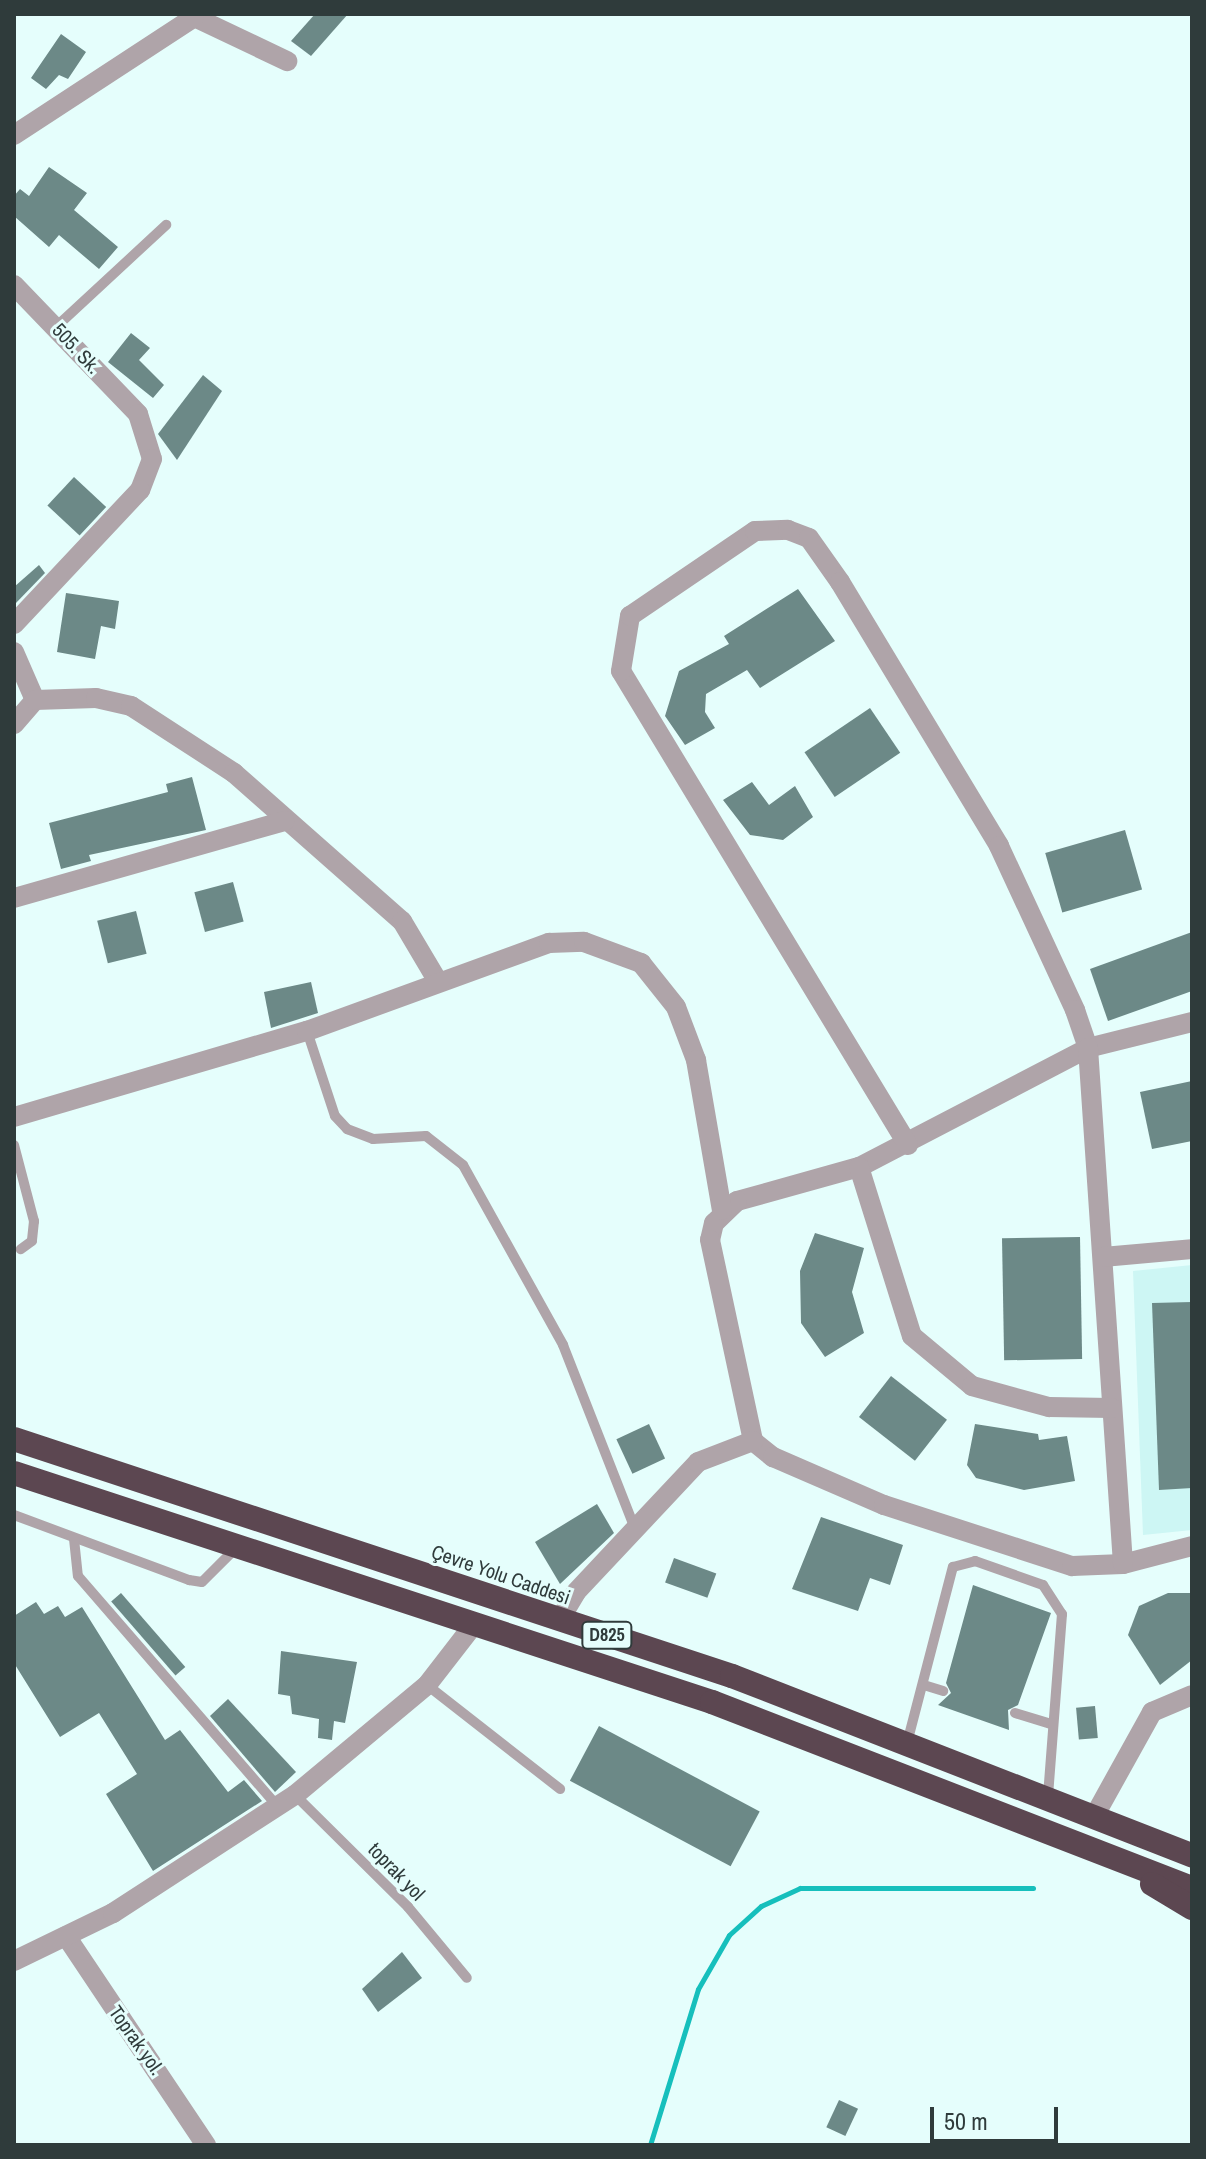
<!DOCTYPE html>
<html>
<head>
<meta charset="utf-8">
<style>
  body { margin:0 }
  #map { position:relative; width:1206px; height:2159px; overflow:hidden; background:#e5fefc; font-family:"Archivo Narrow",sans-serif }
  div>[style] { position:absolute }
  [style*='--x'] { left:calc(var(--x)*1px); top:calc(var(--y)*1px); width:calc(var(--w)*1px); rotate:calc(var(--a)*1deg) }
  .built>* { inset:0; background:#cdf6f4 }
  .stream>* { height:5px; margin:-2.5px; padding:0 2.5px; transform-origin:2.5px; border-radius:2.5px; background:#16bfbc }
  .building>* { inset:0; background:#6c8987; transform-origin:0 0 }
  .lane>* { height:10px; margin:-5px; padding:0 5px; transform-origin:5px; border-radius:5px; background:#afa4a9 }
  .street>* { height:20px; margin:-10px; padding:0 10px; transform-origin:10px; border-radius:10px; background:#afa4a9 }
  .highway>* { height:24px; margin:-12px; padding:0 12px; transform-origin:12px; border-radius:12px; background:#5c4751 }
  span { translate:-50% -50%; white-space:nowrap; text-align:center; line-height:1.15; -webkit-text-stroke:6px #e5fefc; paint-order:stroke }
  .shield-label span { padding:2px 6px; background:#e5fefc; border:2px solid; border-radius:6px; -webkit-text-stroke-width:0 }
  .shield-label { font-size:18px; color:#2f3b3b; font-weight:700 }
  .street-label { font-size:20px; color:#2f3b3b }
  .frame { position:absolute; inset:0; border:16px solid #2f3b3b; pointer-events:none }
  .scale { position:absolute; left:930px; top:2107px; width:128px; height:36px; box-sizing:border-box; border:4px solid #2f3b3b; border-top:0; padding-left:10px; font-size:24px; line-height:28px; white-space:nowrap; color:#2f3b3b; -webkit-text-stroke:6px #e5fefc; paint-order:stroke }
</style>
</head>
<body>
<div id="map">
  <div class="built">
    <div style="clip-path:polygon(1192px 1265px,1192px 1530px,1143px 1535px,1133px 1271px)"></div>
  </div>
  <div class="stream">
    <div style="--x:650;--y:2145;--w:163;--a:-72.9"></div>
    <div style="--x:698;--y:1989;--w:62;--a:-60.1"></div>
    <div style="--x:729;--y:1935;--w:43;--a:-42.2"></div>
    <div style="--x:761;--y:1906;--w:43;--a:-24.8"></div>
    <div style="--x:800;--y:1888;--w:233;--a:0"></div>
  </div>
  <div class="building">
    <div style="clip-path:polygon(315px 14px,348px 14px,311px 56px,291px 41px)"></div>
    <div style="clip-path:polygon(61px 34px,86px 52px,68px 79px,59px 75px,46px 89px,31px 78px)"></div>
    <div style="clip-path:polygon(49px 167px,87px 193px,74px 210px,118px 247px,99px 269px,59px 235px,49px 247px,14px 216px,14px 196px,20px 189px,29px 196px)"></div>
    <div style="clip-path:polygon(131px 333px,150px 348px,139px 360px,164px 385px,153px 398px,108px 362px)"></div>
    <div style="clip-path:polygon(203px 375px,222px 391px,177px 460px,158px 434px)"></div>
    <div style="left:74px;top:477px;width:44px;height:39px;rotate:43deg"></div>
    <div style="clip-path:polygon(39px 565px,45px 573px,14px 605px,14px 587px)"></div>
    <div style="clip-path:polygon(798px 589px,835px 641px,760px 688px,747px 670px,706px 694px,705px 712px,715px 728px,685px 745px,665px 716px,679px 671px,729px 644px,724px 636px)"></div>
    <div style="clip-path:polygon(66px 593px,119px 601px,115px 629px,101px 626px,95px 659px,57px 652px)"></div>
    <div style="left:870px;top:708px;width:54px;height:79px;rotate:56deg"></div>
    <div style="clip-path:polygon(192px 777px,206px 830px,89px 855px,91px 861px,61px 869px,49px 823px,168px 792px,166px 784px)"></div>
    <div style="clip-path:polygon(752px 782px,769px 805px,795px 786px,813px 817px,783px 840px,750px 835px,723px 800px)"></div>
    <div style="left:1125px;top:830px;width:62px;height:83px;rotate:74deg"></div>
    <div style="left:233px;top:882px;width:41px;height:40px;rotate:75deg"></div>
    <div style="left:136px;top:911px;width:44px;height:40px;rotate:76deg"></div>
    <div style="clip-path:polygon(1192px 932px,1192px 991px,1108px 1021px,1090px 969px)"></div>
    <div style="clip-path:polygon(311px 982px,318px 1013px,271px 1028px,264px 992px)"></div>
    <div style="clip-path:polygon(1192px 1081px,1192px 1141px,1152px 1149px,1140px 1092px)"></div>
    <div style="clip-path:polygon(815px 1233px,864px 1248px,852px 1292px,864px 1333px,825px 1357px,801px 1323px,800px 1271px)"></div>
    <div style="left:1080px;top:1237px;width:122px;height:78px;rotate:89deg"></div>
    <div style="clip-path:polygon(1192px 1302px,1192px 1488px,1159px 1490px,1152px 1303px)"></div>
    <div style="left:891px;top:1376px;width:71px;height:52px;rotate:38deg"></div>
    <div style="left:649px;top:1424px;width:38px;height:36px;rotate:65deg"></div>
    <div style="clip-path:polygon(975px 1424px,1038px 1434px,1039px 1440px,1067px 1436px,1075px 1481px,1024px 1490px,976px 1478px,967px 1465px)"></div>
    <div style="clip-path:polygon(597px 1504px,614px 1533px,560px 1584px,535px 1542px)"></div>
    <div style="clip-path:polygon(821px 1517px,903px 1545px,890px 1585px,870px 1578px,858px 1611px,792px 1589px)"></div>
    <div style="left:674px;top:1558px;width:45px;height:26px;rotate:20deg"></div>
    <div style="clip-path:polygon(973px 1585px,1051px 1613px,1018px 1705px,1008px 1710px,1009px 1730px,938px 1705px,951px 1693px,946px 1683px)"></div>
    <div style="left:121px;top:1593px;width:98px;height:13px;rotate:49deg"></div>
    <div style="clip-path:polygon(1168px 1593px,1192px 1593px,1192px 1660px,1160px 1685px,1128px 1635px,1139px 1606px)"></div>
    <div style="clip-path:polygon(36px 1602px,44px 1614px,58px 1606px,65px 1617px,82px 1607px,165px 1740px,180px 1730px,228px 1792px,244px 1780px,262px 1801px,153px 1871px,106px 1794px,137px 1774px,99px 1713px,60px 1737px,14px 1663px,14px 1616px)"></div>
    <div style="clip-path:polygon(281px 1651px,357px 1662px,345px 1723px,334px 1721px,332px 1740px,318px 1738px,319px 1719px,292px 1714px,290px 1696px,278px 1694px)"></div>
    <div style="clip-path:polygon(228px 1699px,296px 1772px,275px 1792px,210px 1716px)"></div>
    <div style="left:1095px;top:1706px;width:32px;height:19px;rotate:85deg"></div>
    <div style="left:599px;top:1726px;width:182px;height:62px;rotate:28deg"></div>
    <div style="clip-path:polygon(402px 1952px,422px 1978px,378px 2012px,362px 1989px)"></div>
    <div style="left:839px;top:2100px;width:21px;height:30px;rotate:25deg"></div>
  </div>
  <div class="lane">
    <div style="--x:57;--y:326;--w:149;--a:-42.8"></div>
    <div style="--x:307;--y:1031;--w:89;--a:71.8"></div>
    <div style="--x:335;--y:1116;--w:18;--a:47"></div>
    <div style="--x:347;--y:1129;--w:28;--a:21"></div>
    <div style="--x:373;--y:1139;--w:53;--a:-3.2"></div>
    <div style="--x:426;--y:1136;--w:47;--a:38.1"></div>
    <div style="--x:463;--y:1165;--w:206;--a:60.9"></div>
    <div style="--x:563;--y:1345;--w:198;--a:68.6"></div>
    <div style="--x:14;--y:1145;--w:79;--a:75.3"></div>
    <div style="--x:34;--y:1221;--w:20;--a:96"></div>
    <div style="--x:32;--y:1241;--w:14;--a:144"></div>
    <div style="--x:14;--y:1515;--w:187;--a:20.4"></div>
    <div style="--x:189;--y:1580;--w:13;--a:9"></div>
    <div style="--x:202;--y:1582;--w:49;--a:-45"></div>
    <div style="--x:74;--y:1539;--w:37;--a:84"></div>
    <div style="--x:78;--y:1576;--w:306;--a:49.1"></div>
    <div style="--x:427;--y:1685;--w:169;--a:38"></div>
    <div style="--x:927;--y:1686;--w:17;--a:17"></div>
    <div style="--x:1015;--y:1713;--w:39;--a:17"></div>
    <div style="--x:907;--y:1743;--w:182;--a:-75.4"></div>
    <div style="--x:953;--y:1567;--w:23;--a:-15"></div>
    <div style="--x:975;--y:1561;--w:72;--a:19.4"></div>
    <div style="--x:1043;--y:1585;--w:35;--a:57"></div>
    <div style="--x:1062;--y:1614;--w:184;--a:94.4"></div>
    <div style="--x:295;--y:1795;--w:159;--a:44.7"></div>
    <div style="--x:408;--y:1907;--w:92;--a:50.3"></div>
  </div>
  <div class="street">
    <div style="--x:188;--y:14;--w:110;--a:25.4"></div>
    <div style="--x:14;--y:135;--w:215;--a:-33.2"></div>
    <div style="--x:14;--y:285;--w:179;--a:46.1"></div>
    <div style="--x:138;--y:414;--w:47;--a:72.7"></div>
    <div style="--x:152;--y:459;--w:33;--a:111"></div>
    <div style="--x:140;--y:490;--w:184;--a:133.2"></div>
    <div style="--x:14;--y:652;--w:52;--a:66.4"></div>
    <div style="--x:35;--y:700;--w:32;--a:131"></div>
    <div style="--x:35;--y:700;--w:61;--a:-1.9"></div>
    <div style="--x:96;--y:698;--w:36;--a:13"></div>
    <div style="--x:131;--y:706;--w:123;--a:33"></div>
    <div style="--x:234;--y:773;--w:224;--a:41.4"></div>
    <div style="--x:402;--y:921;--w:69;--a:59.3"></div>
    <div style="--x:14;--y:898;--w:281;--a:-15.9"></div>
    <div style="--x:1192;--y:1022;--w:107;--a:166"></div>
    <div style="--x:1088;--y:1048;--w:258;--a:152.5"></div>
    <div style="--x:859;--y:1167;--w:127;--a:164.4"></div>
    <div style="--x:737;--y:1201;--w:32;--a:136"></div>
    <div style="--x:714;--y:1223;--w:17;--a:103"></div>
    <div style="--x:710;--y:1240;--w:206;--a:77.9"></div>
    <div style="--x:753;--y:1441;--w:26;--a:39"></div>
    <div style="--x:773;--y:1457;--w:121;--a:23.4"></div>
    <div style="--x:884;--y:1505;--w:198;--a:18"></div>
    <div style="--x:1072;--y:1566;--w:51;--a:-2.2"></div>
    <div style="--x:1123;--y:1564;--w:71;--a:-14.6"></div>
    <div style="--x:14;--y:1117;--w:305;--a:-16.4"></div>
    <div style="--x:307;--y:1031;--w:258;--a:-20"></div>
    <div style="--x:549;--y:943;--w:35;--a:-2"></div>
    <div style="--x:584;--y:942;--w:61;--a:20.2"></div>
    <div style="--x:641;--y:963;--w:56;--a:51.5"></div>
    <div style="--x:676;--y:1007;--w:57;--a:69.3"></div>
    <div style="--x:696;--y:1060;--w:152;--a:80.2"></div>
    <div style="--x:908;--y:1145;--w:554;--a:-121.19"></div>
    <div style="--x:621;--y:671;--w:56;--a:-80.7"></div>
    <div style="--x:630;--y:616;--w:151;--a:-34.2"></div>
    <div style="--x:755;--y:531;--w:33;--a:-2"></div>
    <div style="--x:788;--y:530;--w:22;--a:21"></div>
    <div style="--x:809;--y:538;--w:54;--a:54.8"></div>
    <div style="--x:840;--y:582;--w:308;--a:58.9"></div>
    <div style="--x:999;--y:846;--w:181;--a:65.1"></div>
    <div style="--x:1075;--y:1010;--w:40;--a:71.1"></div>
    <div style="--x:1088;--y:1048;--w:517;--a:86.12"></div>
    <div style="--x:859;--y:1167;--w:177;--a:72.6"></div>
    <div style="--x:912;--y:1336;--w:78;--a:39.8"></div>
    <div style="--x:972;--y:1386;--w:80;--a:15.3"></div>
    <div style="--x:1049;--y:1407;--w:62;--a:0.9"></div>
    <div style="--x:1103;--y:1257;--w:89;--a:-5.1"></div>
    <div style="--x:560;--y:1619;--w:31;--a:-59"></div>
    <div style="--x:576;--y:1592;--w:178;--a:-46.8"></div>
    <div style="--x:698;--y:1462;--w:59;--a:-20.9"></div>
    <div style="--x:1095;--y:1815;--w:118;--a:-61"></div>
    <div style="--x:1152;--y:1712;--w:43;--a:-23"></div>
    <div style="--x:66;--y:1936;--w:252;--a:56.2"></div>
    <div style="--x:14;--y:1961;--w:110;--a:-25.9"></div>
    <div style="--x:113;--y:1913;--w:217;--a:-33"></div>
    <div style="--x:295;--y:1795;--w:172;--a:-39.8"></div>
    <div style="--x:427;--y:1685;--w:78;--a:-52.3"></div>
  </div>
  <div class="highway">
    <div style="--x:14;--y:1439;--w:756;--a:18.27"></div>
    <div style="--x:732;--y:1676;--w:494;--a:21.3"></div>
    <div style="--x:14;--y:1473;--w:735;--a:18.16"></div>
    <div style="--x:712;--y:1702;--w:515;--a:21.18"></div>
    <div style="--x:1152;--y:1884;--w:47;--a:31"></div>
  </div>
  <div class="shield-label">
    <span style="left:607px;top:1635px">D825</span>
  </div>
  <div class="street-label">
    <span style="left:77px;top:348px;rotate:47deg">505. Sk.</span>
    <span style="left:501px;top:1574px;rotate:19deg">Çevre Yolu Caddesi</span>
    <span style="left:397px;top:1871px;rotate:46deg">toprak yol</span>
    <span style="left:137px;top:2040px;rotate:55deg">Toprak yol.</span>
  </div>
  <div class="frame"></div>
  <div class="scale">50 m</div>
</div>
</body>
</html>
